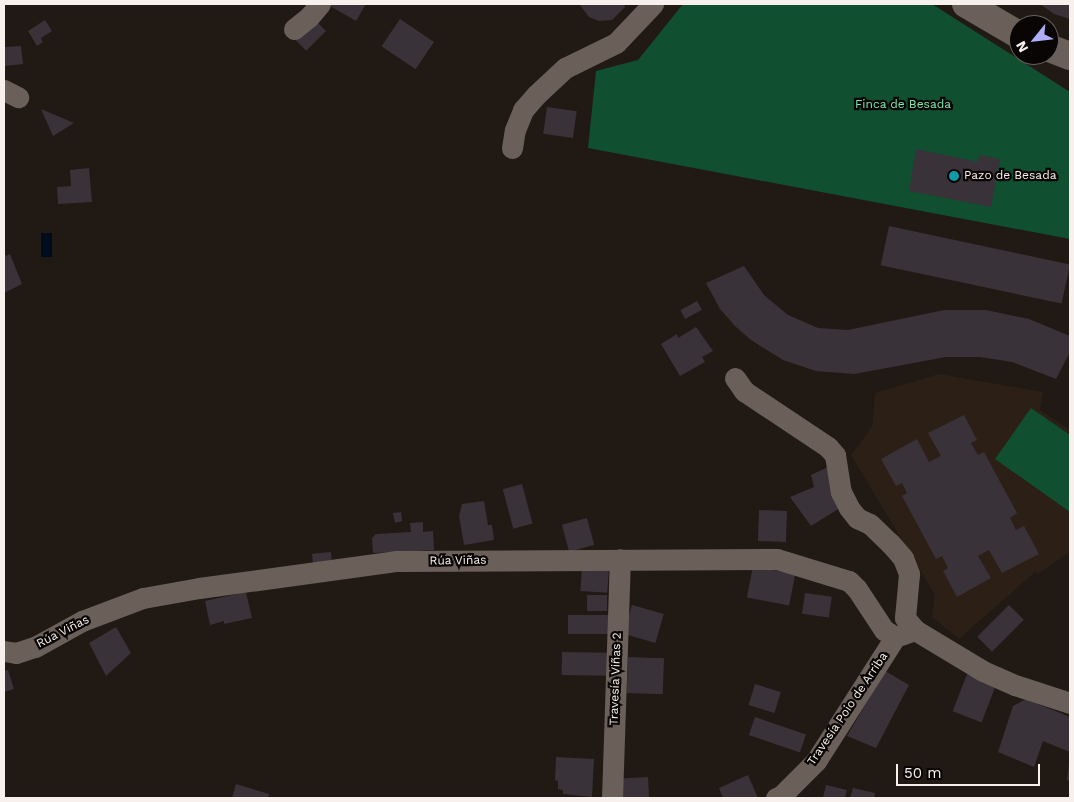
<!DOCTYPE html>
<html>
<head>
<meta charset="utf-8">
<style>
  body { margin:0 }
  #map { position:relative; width:1074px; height:802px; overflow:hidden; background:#211914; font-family:"Work Sans",sans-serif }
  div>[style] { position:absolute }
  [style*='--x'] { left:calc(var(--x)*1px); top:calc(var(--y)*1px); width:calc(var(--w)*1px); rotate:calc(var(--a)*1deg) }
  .built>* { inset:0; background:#2c1f16 }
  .green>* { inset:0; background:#104f30 }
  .water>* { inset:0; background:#000b1b; transform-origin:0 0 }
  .building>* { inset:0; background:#3a3239; transform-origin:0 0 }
  .street>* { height:21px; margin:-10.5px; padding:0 10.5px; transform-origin:10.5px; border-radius:10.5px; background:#6a6059 }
  .secondary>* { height:28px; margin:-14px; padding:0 14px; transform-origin:14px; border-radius:14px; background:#6a6059 }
  .dots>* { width:14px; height:14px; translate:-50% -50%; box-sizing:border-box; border:2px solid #080504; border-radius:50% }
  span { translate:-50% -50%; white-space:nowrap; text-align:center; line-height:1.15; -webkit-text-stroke:4.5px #080504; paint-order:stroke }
  .park-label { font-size:12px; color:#7aedad }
  .poi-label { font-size:12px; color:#f7f0ed }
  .left { translate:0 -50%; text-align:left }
  .street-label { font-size:12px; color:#f7f0ed }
  .frame { position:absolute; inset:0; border:5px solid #f7f0ed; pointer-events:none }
  .north { position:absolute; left:1009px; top:15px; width:50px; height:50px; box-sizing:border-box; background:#080504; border:1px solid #686361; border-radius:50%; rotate:241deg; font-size:14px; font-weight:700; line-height:20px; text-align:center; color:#f7f0ed }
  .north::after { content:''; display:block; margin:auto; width:18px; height:22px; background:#adaffb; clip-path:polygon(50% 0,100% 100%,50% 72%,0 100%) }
  .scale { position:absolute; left:896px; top:764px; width:144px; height:22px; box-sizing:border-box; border:2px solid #f7f0ed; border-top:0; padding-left:6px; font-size:15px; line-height:18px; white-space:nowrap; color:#f7f0ed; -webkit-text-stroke:4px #080504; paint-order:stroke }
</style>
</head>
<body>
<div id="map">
  <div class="built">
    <div style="clip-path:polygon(939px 374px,1043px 392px,1040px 410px,1070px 430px,1070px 552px,1038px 574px,1035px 572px,959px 639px,932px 617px,935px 595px,851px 455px,872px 427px,875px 393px)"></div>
  </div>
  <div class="green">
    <div style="clip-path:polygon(683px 4px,932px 4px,1070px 92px,1070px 239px,588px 148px,596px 71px,638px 60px)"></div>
    <div style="clip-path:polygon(1031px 408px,1070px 435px,1070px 512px,995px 459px)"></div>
  </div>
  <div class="water">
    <div style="left:41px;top:233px;width:11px;height:24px"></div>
  </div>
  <div class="building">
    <div style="clip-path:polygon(331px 4px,366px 4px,356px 21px,330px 6px)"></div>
    <div style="clip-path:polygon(579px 4px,624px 4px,625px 7px,612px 20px,599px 21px,589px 17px)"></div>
    <div style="clip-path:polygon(1040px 4px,1070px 4px,1070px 19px,1054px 14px)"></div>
    <div style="left:314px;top:19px;width:17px;height:28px;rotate:45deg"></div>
    <div style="left:400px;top:19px;width:41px;height:33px;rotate:34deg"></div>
    <div style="clip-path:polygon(45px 20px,52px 31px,41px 38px,43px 42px,37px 46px,28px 31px)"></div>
    <div style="clip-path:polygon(21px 46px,23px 64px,4px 66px,4px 47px)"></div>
    <div style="left:547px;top:107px;width:30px;height:27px;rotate:8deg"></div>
    <div style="clip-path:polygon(41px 109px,74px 123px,53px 136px)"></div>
    <div style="clip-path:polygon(916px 149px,978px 162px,979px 155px,1000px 159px,991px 207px,909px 191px)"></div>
    <div style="clip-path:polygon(89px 168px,92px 202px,58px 204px,57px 187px,71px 186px,70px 170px)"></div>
    <div style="left:889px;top:226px;width:185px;height:40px;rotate:12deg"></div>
    <div style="clip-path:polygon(4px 251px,6px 256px,10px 254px,22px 284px,4px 293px)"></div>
    <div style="clip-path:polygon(744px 266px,764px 295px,788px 315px,818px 328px,848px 330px,944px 310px,986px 310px,1029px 319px,1070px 336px,1070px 352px,1056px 379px,1012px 362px,980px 357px,946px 357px,854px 374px,816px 371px,783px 360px,751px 340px,736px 327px,720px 309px,706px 283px)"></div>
    <div style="left:697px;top:301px;width:10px;height:19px;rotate:61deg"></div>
    <div style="clip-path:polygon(696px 327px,713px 351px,702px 357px,705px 362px,680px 376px,661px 344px,677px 334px,678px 338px)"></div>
    <div style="clip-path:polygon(964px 415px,977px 440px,971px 443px,978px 455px,984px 452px,1017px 513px,1010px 518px,1016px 530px,1024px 526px,1039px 554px,1002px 573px,989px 550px,978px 556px,991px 578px,957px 597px,943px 571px,948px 568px,942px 556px,936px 559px,902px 496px,907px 493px,902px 483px,896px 486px,881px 459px,917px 439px,929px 462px,941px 456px,928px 433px)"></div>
    <div style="clip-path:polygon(830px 466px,840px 508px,811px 526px,790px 497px,814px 487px,811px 475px)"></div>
    <div style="left:522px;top:484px;width:41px;height:20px;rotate:75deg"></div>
    <div style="clip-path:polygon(484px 501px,488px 525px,492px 525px,494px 540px,464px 545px,459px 516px,462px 504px)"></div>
    <div style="left:759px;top:510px;width:28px;height:31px;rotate:2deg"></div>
    <div style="clip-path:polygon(401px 512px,402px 521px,395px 523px,393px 513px)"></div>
    <div style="left:587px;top:518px;width:28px;height:26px;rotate:75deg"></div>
    <div style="clip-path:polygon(423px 522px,423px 532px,433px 531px,434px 550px,373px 553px,372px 538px,376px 534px,411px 532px,410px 523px)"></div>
    <div style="left:331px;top:552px;width:11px;height:19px;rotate:85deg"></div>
    <div style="left:753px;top:566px;width:43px;height:32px;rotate:11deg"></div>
    <div style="left:582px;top:567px;width:27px;height:24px;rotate:4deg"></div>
    <div style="clip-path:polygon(246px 592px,252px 618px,224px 624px,224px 621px,210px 625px,205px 601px)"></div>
    <div style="left:805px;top:593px;width:27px;height:21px;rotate:8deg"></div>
    <div style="left:587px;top:595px;width:20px;height:16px"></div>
    <div style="left:632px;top:605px;width:33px;height:30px;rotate:16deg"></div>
    <div style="left:1009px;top:605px;width:21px;height:45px;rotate:45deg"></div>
    <div style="left:568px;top:615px;width:41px;height:19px"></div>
    <div style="clip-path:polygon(116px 627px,131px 653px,106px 676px,89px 643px)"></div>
    <div style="left:562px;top:652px;width:46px;height:23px;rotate:1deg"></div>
    <div style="left:628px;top:657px;width:36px;height:36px;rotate:2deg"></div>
    <div style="clip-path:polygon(8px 670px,14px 689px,4px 692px,4px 671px)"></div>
    <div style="clip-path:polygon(885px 671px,909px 685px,876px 748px,847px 736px)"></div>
    <div style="left:967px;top:674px;width:31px;height:40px;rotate:21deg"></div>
    <div style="left:755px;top:684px;width:27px;height:22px;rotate:17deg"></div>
    <div style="clip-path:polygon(1026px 699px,1070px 717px,1070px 752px,1043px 741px,1034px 767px,998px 752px,1013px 706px)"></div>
    <div style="left:755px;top:717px;width:54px;height:19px;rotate:19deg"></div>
    <div style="clip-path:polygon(556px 757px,594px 759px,592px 797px,563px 794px,563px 790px,558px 789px,558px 781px,555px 780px)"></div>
    <div style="clip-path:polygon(1069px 763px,1070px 763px,1070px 781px,1067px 780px)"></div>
    <div style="clip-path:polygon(748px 775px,758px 798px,723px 798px,719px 788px)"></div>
    <div style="left:648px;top:777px;width:21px;height:27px;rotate:87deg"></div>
    <div style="clip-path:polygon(236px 784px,269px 794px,268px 798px,232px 798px)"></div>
    <div style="clip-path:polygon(826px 785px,847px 790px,845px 798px,823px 798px)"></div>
    <div style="clip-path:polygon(853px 788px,875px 793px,874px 798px,850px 798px)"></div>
  </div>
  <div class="street">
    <div style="--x:294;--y:29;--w:19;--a:-39"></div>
    <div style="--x:309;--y:17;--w:17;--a:-50"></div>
    <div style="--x:4;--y:90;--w:16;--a:27"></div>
    <div style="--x:512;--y:148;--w:18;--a:-81"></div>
    <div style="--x:515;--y:130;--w:22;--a:-68"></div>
    <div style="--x:523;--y:110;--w:20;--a:-49"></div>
    <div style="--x:536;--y:95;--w:40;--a:-43"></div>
    <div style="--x:565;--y:68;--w:57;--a:-26.1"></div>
    <div style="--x:616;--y:43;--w:54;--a:-46.5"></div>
    <div style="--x:735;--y:378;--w:16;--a:55"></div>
    <div style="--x:744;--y:391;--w:101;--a:33.7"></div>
    <div style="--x:828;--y:447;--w:11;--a:49"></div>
    <div style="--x:835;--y:455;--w:37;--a:81"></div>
    <div style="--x:841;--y:492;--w:18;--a:63"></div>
    <div style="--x:849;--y:508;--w:13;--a:51"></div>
    <div style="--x:857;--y:518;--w:14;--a:25"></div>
    <div style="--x:870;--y:524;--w:28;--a:44"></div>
    <div style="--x:890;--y:543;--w:20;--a:49"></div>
    <div style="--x:903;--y:558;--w:17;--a:69"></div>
    <div style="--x:909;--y:574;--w:44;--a:95.2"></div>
    <div style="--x:905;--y:618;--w:16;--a:50"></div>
    <div style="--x:901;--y:635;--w:15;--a:-20"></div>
    <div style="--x:915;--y:630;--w:79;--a:31.1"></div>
    <div style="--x:983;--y:671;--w:35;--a:24"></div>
    <div style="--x:1015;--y:685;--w:58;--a:18.1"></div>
    <div style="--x:4;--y:651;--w:12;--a:9"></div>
    <div style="--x:16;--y:653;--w:20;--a:-18"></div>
    <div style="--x:35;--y:647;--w:54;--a:-29"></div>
    <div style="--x:82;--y:621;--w:65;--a:-20.7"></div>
    <div style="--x:143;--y:598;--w:57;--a:-10.1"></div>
    <div style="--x:199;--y:588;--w:200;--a:-7.8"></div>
    <div style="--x:397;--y:561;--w:380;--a:-0.3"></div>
    <div style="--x:777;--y:559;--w:75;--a:17"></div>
    <div style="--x:849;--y:581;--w:11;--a:45"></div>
    <div style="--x:857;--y:589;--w:49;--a:56.6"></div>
    <div style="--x:884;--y:630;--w:13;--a:32"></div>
    <div style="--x:612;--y:798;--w:239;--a:-88.1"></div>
    <div style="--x:776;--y:798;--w:5;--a:-22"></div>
    <div style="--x:781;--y:796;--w:49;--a:-45"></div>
    <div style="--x:816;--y:761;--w:147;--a:-57.5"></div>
  </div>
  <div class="secondary">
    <div style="--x:966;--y:4;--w:61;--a:30.3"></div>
    <div style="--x:1049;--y:48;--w:22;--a:21"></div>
  </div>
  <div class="dots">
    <div style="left:954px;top:176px;background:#0f9aa8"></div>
  </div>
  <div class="park-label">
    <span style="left:903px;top:105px">Finca de Besada</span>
  </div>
  <div class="poi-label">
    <span class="left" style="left:964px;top:176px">Pazo de Besada</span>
  </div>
  <div class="street-label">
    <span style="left:458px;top:561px;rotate:-1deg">Rúa Viñas</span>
    <span style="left:63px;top:632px;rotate:-27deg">Rúa Viñas</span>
    <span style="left:616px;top:679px;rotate:-88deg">Travesía Viñas 2</span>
    <span style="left:848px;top:709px;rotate:-56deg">Travesía Poio de Arriba</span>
  </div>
  <div class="frame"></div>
  <div class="north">N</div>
  <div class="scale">50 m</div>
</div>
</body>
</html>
